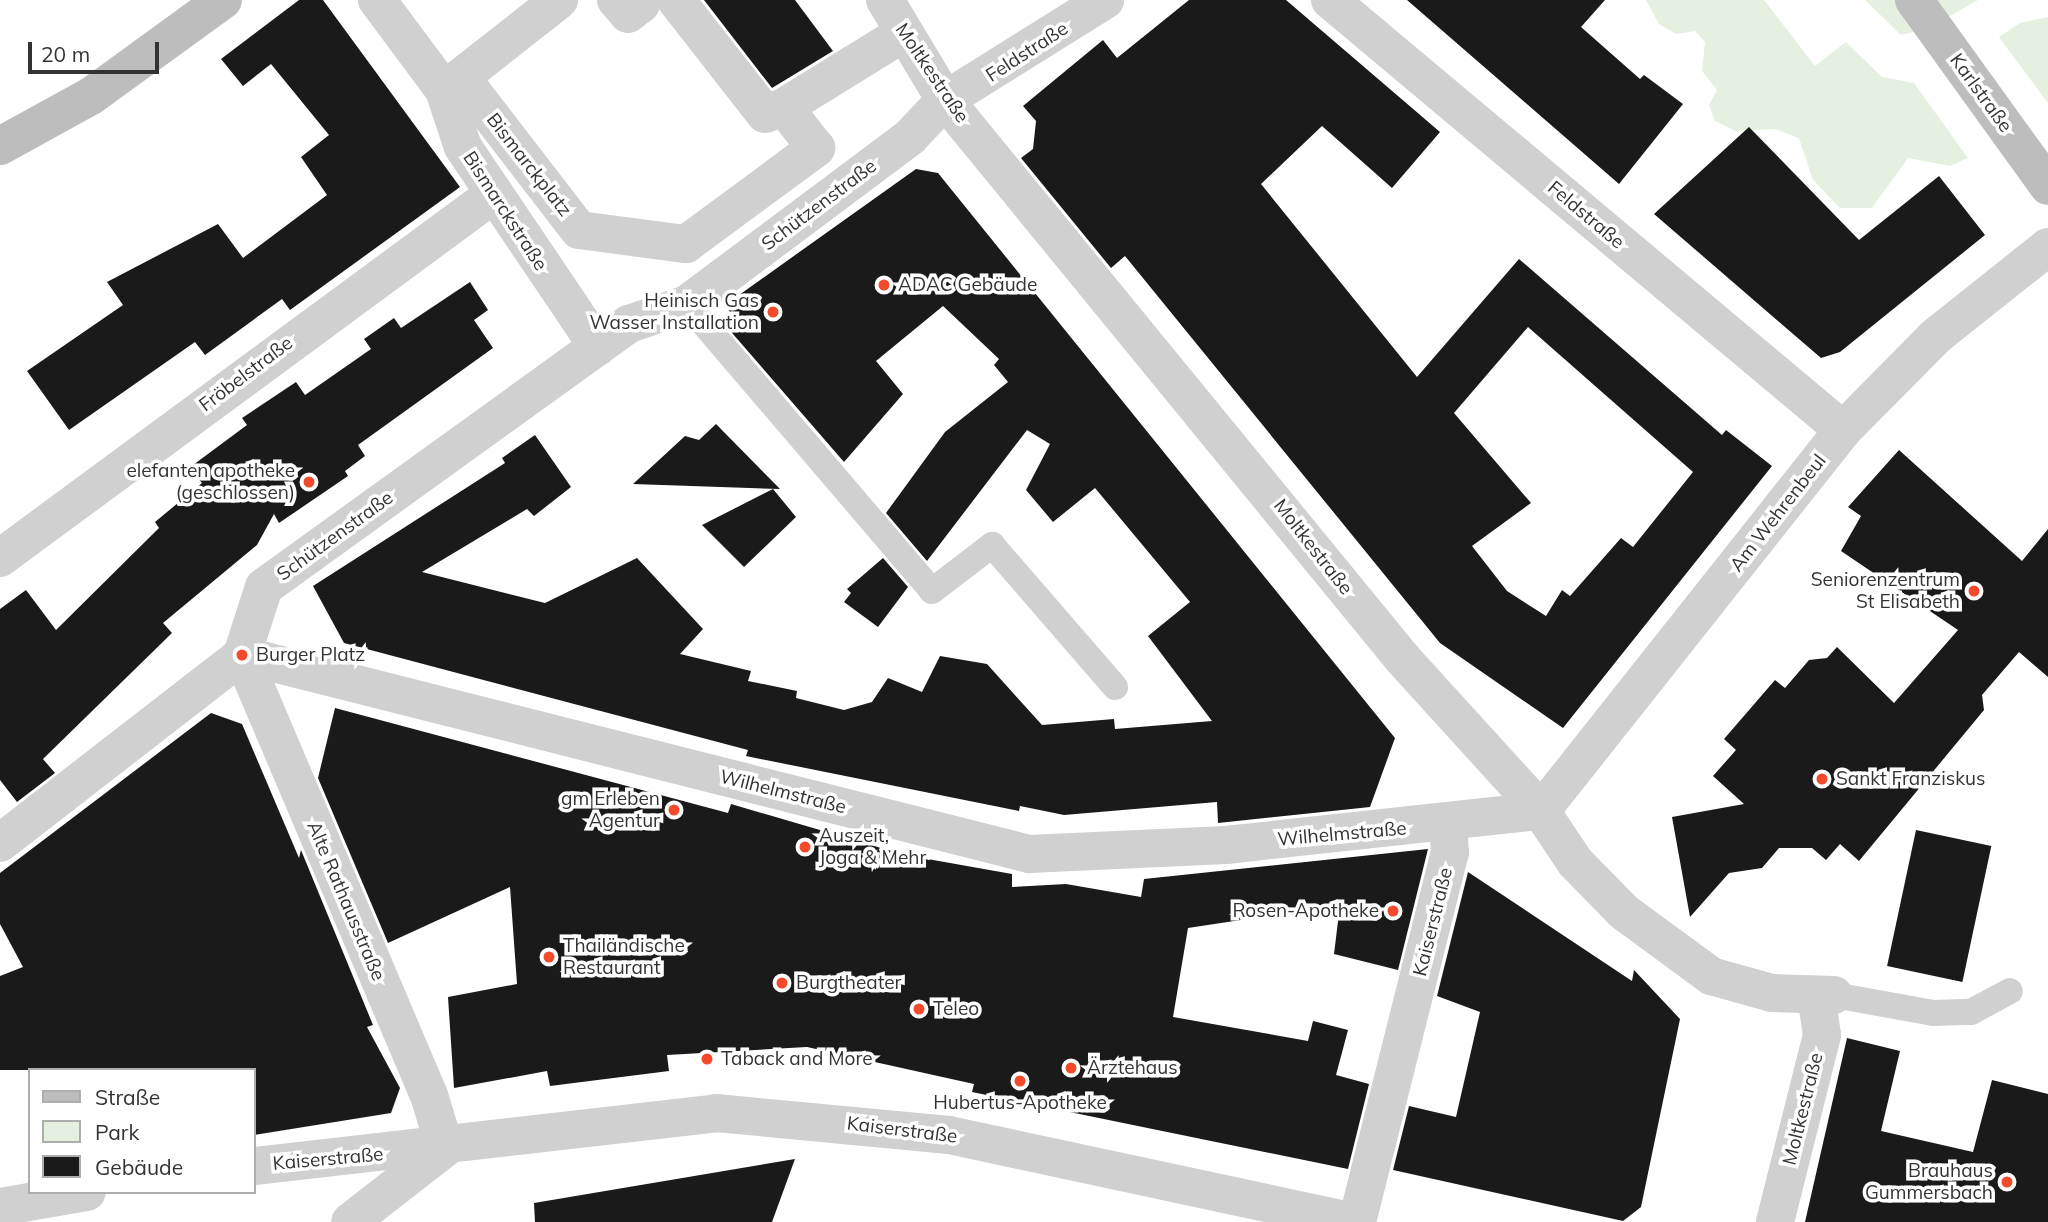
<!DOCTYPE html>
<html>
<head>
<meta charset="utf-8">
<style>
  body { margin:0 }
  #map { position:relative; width:2048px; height:1222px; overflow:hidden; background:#fff; font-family:Mulish,sans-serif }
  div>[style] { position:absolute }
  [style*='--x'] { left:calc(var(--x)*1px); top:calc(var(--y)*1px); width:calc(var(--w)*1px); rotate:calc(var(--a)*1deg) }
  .green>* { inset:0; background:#e5f0e0 }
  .building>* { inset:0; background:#1a1a1a; transform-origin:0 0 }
  .lane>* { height:26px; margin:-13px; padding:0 13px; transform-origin:13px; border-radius:13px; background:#d0d0d0 }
  .street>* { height:38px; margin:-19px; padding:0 19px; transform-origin:19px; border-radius:19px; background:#d0d0d0 }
  .secondary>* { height:38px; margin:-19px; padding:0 19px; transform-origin:19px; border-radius:19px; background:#bdbdbd }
  .dots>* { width:19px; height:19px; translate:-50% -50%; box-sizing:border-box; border:4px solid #fff; border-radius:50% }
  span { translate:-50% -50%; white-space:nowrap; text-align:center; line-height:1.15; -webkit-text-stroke:7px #fff; paint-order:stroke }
  .street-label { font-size:19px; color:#333 }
  .poi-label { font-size:19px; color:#333 }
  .left { translate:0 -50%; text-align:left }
  .right { translate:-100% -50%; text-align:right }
  .legend { position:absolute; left:28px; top:1068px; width:228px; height:126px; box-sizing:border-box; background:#fff; border:2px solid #adadad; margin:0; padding:9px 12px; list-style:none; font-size:21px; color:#333 }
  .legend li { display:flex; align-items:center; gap:14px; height:35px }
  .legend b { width:35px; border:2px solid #adadad }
  .scale { position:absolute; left:28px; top:42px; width:131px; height:32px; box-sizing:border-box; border:4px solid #333; border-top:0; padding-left:9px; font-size:21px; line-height:24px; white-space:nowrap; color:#333; -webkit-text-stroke:5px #fff; paint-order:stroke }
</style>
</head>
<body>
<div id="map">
  <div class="green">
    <div style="clip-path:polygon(1646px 0,1764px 0,1815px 66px,1846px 42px,1882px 77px,1914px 83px,1968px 158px,1950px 166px,1908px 158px,1872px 208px,1840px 208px,1813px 180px,1799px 138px,1775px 129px,1736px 131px,1715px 121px,1709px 105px,1717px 90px,1702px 71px,1705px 42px,1695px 31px,1676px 34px,1659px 24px)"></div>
    <div style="clip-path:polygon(1865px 0,1978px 0,1927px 29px,1901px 35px)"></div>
    <div style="clip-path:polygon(2048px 17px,2048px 103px,1999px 37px,2020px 23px)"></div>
  </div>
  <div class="building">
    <div style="clip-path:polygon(299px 0,323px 0,460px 187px,290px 310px,282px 299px,205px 355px,195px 342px,69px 430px,27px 371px,123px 305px,107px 282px,218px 224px,243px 258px,327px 195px,301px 157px,329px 135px,271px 64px,243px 86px,221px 59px)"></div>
    <div style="clip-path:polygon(704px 0,795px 0,833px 51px,772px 88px)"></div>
    <div style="clip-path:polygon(evenodd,1189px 0,1286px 0,1440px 132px,1392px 188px,1322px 126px,1261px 184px,1417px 377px,1519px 259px,1722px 435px,1726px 430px,1772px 466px,1563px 728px,1440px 643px,1125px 256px,1111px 268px,1021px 158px,1033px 149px,1036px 121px,1023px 106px,1103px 40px,1117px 58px,1189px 0,1528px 327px,1693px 472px,1633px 547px,1621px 538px,1570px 596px,1562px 590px,1546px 616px,1507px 591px,1472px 546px,1531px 503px,1454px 413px,1528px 327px)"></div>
    <div style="clip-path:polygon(1407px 0,1605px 0,1581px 27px,1640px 79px,1644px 75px,1683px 104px,1619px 184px)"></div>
    <div style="clip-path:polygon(1749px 127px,1859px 240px,1939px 176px,1985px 235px,1840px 352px,1821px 358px,1654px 214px)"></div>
    <div style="clip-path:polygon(916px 169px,938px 173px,1395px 738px,1370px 807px,1218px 823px,1217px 802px,1064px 815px,1020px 806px,1019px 811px,746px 756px,748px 750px,344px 643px,313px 586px,505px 463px,502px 458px,535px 435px,571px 487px,534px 516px,527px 509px,422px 572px,545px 603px,637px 558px,703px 629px,680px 654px,751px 671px,748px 681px,797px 691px,796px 698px,844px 710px,872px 702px,888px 678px,922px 692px,940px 656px,987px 664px,1042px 725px,1114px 719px,1115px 729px,1212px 721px,1148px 636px,1190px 602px,1095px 488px,1053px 522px,1026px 490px,1050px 444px,1027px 430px,927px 561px,886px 513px,945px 432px,1008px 382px,994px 365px,999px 359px,943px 306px,876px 361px,903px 394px,844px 462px,726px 326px,735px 319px,725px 305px)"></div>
    <div style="clip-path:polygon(470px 282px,488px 310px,474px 320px,493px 348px,358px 445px,365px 456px,345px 471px,348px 476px,279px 523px,274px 514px,257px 545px,163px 623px,172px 633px,43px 759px,55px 773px,17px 802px,0 780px,0 609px,26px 590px,56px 630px,159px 528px,155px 522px,202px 483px,189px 468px,247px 425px,242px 418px,296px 382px,305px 395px,371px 349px,364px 339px,394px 318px,401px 328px)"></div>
    <div style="clip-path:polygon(716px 424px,780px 489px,633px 484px,685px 436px,699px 440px)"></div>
    <div style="clip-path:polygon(1899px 450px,2022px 561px,2048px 529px,2048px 677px,2019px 652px,1982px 695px,1984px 710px,1859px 861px,1840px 844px,1826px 860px,1812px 848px,1779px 848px,1762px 868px,1729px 873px,1690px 917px,1672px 817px,1744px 804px,1713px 776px,1736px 750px,1724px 739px,1775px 680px,1785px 688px,1809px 660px,1827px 658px,1837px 647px,1894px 703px,1958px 630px,1841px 551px,1861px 516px,1848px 507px)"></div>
    <div style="clip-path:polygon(773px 489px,796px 517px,744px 567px,702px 525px)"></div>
    <div style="clip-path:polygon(883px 558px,908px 587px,878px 627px,844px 602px,851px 593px,847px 589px)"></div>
    <div style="clip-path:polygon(335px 708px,728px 813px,731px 804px,905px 855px,1012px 874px,1012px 887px,1066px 884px,1141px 897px,1144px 879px,1428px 849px,1398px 970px,1334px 954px,1340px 905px,1188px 928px,1173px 1017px,1308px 1041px,1313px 1021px,1348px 1030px,1336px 1075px,1369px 1084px,1348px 1169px,972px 1092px,974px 1084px,807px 1047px,667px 1055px,669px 1071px,550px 1086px,547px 1071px,454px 1088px,448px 997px,517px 984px,510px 887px,388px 943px,318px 778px)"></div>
    <div style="clip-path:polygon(211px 713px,242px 724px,299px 858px,301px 850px,373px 1025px,367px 1027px,400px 1088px,391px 1113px,254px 1135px,254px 1070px,0 1070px,0 976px,23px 967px,0 924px,0 873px)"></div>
    <div style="left:1916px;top:830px;width:77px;height:139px;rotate:12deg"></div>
    <div style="clip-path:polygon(1468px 872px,1632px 981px,1634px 970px,1680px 1019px,1641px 1207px,1623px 1221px,1393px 1170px,1409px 1106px,1456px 1117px,1480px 1012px,1437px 996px)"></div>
    <div style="clip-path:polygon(1847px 1038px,1900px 1051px,1881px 1131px,1973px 1152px,1992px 1080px,2048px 1094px,2048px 1222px,1805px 1222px)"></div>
    <div style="clip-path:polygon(795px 1159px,772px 1222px,535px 1222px,534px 1203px)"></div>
  </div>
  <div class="lane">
    <div style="--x:687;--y:304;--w:377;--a:49.5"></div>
    <div style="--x:932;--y:591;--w:76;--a:-37.5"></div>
    <div style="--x:992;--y:545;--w:188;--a:49.1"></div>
    <div style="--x:1834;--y:995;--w:101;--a:10.3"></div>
    <div style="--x:1933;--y:1013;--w:38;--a:-2"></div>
    <div style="--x:1971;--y:1012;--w:44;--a:-28.3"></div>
  </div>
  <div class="street">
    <div style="--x:377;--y:0;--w:112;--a:53.3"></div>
    <div style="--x:444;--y:90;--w:60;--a:71.6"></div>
    <div style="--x:463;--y:147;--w:241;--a:56"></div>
    <div style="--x:559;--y:0;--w:125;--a:141.8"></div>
    <div style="--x:461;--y:77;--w:193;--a:52.4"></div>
    <div style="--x:579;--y:230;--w:108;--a:7.5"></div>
    <div style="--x:686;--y:244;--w:162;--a:-36.4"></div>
    <div style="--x:816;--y:148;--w:52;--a:-128"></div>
    <div style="--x:784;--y:107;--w:20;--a:160"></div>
    <div style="--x:765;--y:114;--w:145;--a:-128"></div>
    <div style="--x:616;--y:0;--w:18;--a:49"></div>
    <div style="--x:628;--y:14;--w:16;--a:-38"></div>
    <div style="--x:641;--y:4;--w:5;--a:-127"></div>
    <div style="--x:885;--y:0;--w:117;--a:59"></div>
    <div style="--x:945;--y:100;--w:721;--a:50.68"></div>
    <div style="--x:1402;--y:658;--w:207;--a:47.7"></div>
    <div style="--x:1541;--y:811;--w:61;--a:56.3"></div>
    <div style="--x:1575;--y:862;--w:70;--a:45.6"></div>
    <div style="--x:1624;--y:912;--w:108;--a:36.3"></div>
    <div style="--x:1711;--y:976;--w:63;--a:15.6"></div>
    <div style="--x:1772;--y:993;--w:62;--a:1.8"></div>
    <div style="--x:1330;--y:0;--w:669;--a:39.97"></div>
    <div style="--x:784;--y:107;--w:141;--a:-31.7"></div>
    <div style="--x:0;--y:558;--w:614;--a:-36.38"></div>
    <div style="--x:242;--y:655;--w:812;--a:14.19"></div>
    <div style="--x:1029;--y:854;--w:197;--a:-2.6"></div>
    <div style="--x:1226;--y:845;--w:317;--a:-6.2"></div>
    <div style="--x:242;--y:655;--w:478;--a:67"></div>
    <div style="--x:429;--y:1095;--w:55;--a:73.2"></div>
    <div style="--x:445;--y:1148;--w:120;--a:142.1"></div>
    <div style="--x:1541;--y:811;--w:486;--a:-51.6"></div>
    <div style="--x:1843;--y:430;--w:132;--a:-45.3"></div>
    <div style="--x:1936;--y:336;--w:143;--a:-38.5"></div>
    <div style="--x:0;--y:843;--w:306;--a:-37.8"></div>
    <div style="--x:242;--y:655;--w:71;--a:-72.1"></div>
    <div style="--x:264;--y:587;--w:450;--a:-35.8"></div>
    <div style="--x:629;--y:324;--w:61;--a:-19"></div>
    <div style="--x:687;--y:304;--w:279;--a:-36.8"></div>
    <div style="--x:910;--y:137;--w:51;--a:-46.6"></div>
    <div style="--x:945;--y:100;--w:189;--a:-32"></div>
    <div style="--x:254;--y:1166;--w:465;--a:-6.5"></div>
    <div style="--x:716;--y:1113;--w:234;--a:5.4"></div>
    <div style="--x:949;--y:1135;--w:414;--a:12.1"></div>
    <div style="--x:0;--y:1207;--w:88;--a:-9.8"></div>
    <div style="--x:1357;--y:1222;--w:381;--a:-75.9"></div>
    <div style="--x:1450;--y:853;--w:29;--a:-94"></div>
    <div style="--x:1775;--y:1222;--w:193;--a:-75.9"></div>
    <div style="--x:1822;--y:1035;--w:40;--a:-98.5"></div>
  </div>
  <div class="secondary">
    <div style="--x:1914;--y:0;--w:229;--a:54.2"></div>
    <div style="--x:0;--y:146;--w:104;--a:-28.8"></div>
    <div style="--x:91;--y:96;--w:163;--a:-36"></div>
  </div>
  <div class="dots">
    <div style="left:884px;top:285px;background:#f34a2b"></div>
    <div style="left:773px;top:312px;background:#f34a2b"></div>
    <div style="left:309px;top:482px;background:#f34a2b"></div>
    <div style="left:1974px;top:591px;background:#f34a2b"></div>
    <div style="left:242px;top:655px;background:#f34a2b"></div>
    <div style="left:1822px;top:779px;background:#f34a2b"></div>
    <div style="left:674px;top:810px;background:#f34a2b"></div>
    <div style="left:805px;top:847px;background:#f34a2b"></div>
    <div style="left:1393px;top:911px;background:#f34a2b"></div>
    <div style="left:549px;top:957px;background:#f34a2b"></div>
    <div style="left:782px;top:983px;background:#f34a2b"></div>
    <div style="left:919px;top:1009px;background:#f34a2b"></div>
    <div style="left:707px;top:1059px;background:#f34a2b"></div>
    <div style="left:1071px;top:1068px;background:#f34a2b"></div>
    <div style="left:1020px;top:1081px;background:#f34a2b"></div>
    <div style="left:2007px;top:1182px;background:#f34a2b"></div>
  </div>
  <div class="street-label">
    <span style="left:1027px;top:52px;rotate:-33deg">Feldstraße</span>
    <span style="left:932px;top:73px;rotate:56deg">Moltkestraße</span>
    <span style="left:1981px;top:93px;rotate:54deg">Karlstraße</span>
    <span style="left:529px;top:165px;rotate:52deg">Bismarckplatz</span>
    <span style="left:819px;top:205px;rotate:-37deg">Schützenstraße</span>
    <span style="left:505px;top:211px;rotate:57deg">Bismarckstraße</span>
    <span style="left:1586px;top:215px;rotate:40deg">Feldstraße</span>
    <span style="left:246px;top:374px;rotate:-37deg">Fröbelstraße</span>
    <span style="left:1778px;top:513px;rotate:-52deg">Am Wehrenbeul</span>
    <span style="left:335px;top:536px;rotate:-36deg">Schützenstraße</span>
    <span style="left:1313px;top:547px;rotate:52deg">Moltkestraße</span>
    <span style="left:783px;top:792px;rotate:14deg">Wilhelmstraße</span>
    <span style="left:1342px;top:834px;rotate:-5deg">Wilhelmstraße</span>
    <span style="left:346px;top:901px;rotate:67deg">Alte Rathausstraße</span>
    <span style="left:1433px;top:922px;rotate:-76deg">Kaiserstraße</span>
    <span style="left:1803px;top:1109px;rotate:-76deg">Moltkestraße</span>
    <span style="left:902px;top:1130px;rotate:7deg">Kaiserstraße</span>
    <span style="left:328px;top:1159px;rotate:-5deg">Kaiserstraße</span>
  </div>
  <div class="poi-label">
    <span class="left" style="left:898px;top:285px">ADAC Gebäude</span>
    <span class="right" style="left:759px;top:312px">Heinisch Gas<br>Wasser Installation</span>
    <span class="right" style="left:295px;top:482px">elefanten apotheke<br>(geschlossen)</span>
    <span class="right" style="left:1960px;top:591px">Seniorenzentrum<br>St Elisabeth</span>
    <span class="left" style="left:256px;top:655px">Burger Platz</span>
    <span class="left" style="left:1836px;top:779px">Sankt Franziskus</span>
    <span class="right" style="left:660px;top:810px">gm Erleben<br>Agentur</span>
    <span class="left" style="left:819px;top:847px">Auszeit,<br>Joga &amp; Mehr</span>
    <span class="right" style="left:1379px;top:911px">Rosen-Apotheke</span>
    <span class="left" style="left:563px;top:957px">Thailändische<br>Restaurant</span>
    <span class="left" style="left:796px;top:983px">Burgtheater</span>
    <span class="left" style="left:933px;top:1009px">Teleo</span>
    <span class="left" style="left:721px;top:1059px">Taback and More</span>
    <span class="left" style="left:1087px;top:1068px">Ärztehaus</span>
    <span style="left:1020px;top:1103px">Hubertus-Apotheke</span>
    <span class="right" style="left:1993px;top:1182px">Brauhaus<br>Gummersbach</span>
  </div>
  <ul class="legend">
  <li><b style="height:9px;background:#bdbdbd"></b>Straße</li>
  <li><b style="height:19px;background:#e5f0e0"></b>Park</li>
  <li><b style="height:19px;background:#1a1a1a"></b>Gebäude</li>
  </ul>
  <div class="scale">20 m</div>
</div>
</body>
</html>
